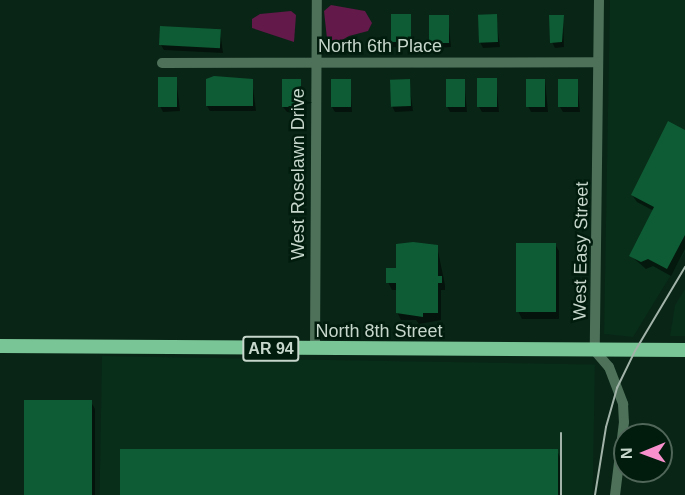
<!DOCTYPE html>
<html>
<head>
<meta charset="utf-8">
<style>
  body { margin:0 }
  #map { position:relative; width:685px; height:495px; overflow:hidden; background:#092516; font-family:Arial,sans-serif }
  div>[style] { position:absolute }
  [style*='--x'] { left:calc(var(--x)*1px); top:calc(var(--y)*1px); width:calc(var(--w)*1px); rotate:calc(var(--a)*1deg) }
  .built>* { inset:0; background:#082d19; transform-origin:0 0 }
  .water>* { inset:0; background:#63194a }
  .shadow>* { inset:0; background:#0007; transform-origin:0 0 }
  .building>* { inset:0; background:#0e5c35; transform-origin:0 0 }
  .minor>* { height:10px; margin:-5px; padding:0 5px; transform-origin:5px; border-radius:5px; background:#4e715a }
  .major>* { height:14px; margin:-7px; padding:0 7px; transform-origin:7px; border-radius:7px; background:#79c596 }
  .rail>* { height:2px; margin:-1px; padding:0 1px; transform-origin:1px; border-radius:1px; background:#a2b4a9 }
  span { translate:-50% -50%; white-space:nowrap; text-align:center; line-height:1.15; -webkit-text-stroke:5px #011c0d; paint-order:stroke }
  .shield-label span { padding:2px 4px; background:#011c0d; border:2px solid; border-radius:4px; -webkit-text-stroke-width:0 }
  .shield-label { font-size:16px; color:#c6d6cb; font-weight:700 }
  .street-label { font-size:18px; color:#c6d6cb }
  .north { position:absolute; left:613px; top:423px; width:60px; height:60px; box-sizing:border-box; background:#011c0d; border:2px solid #506659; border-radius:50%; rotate:269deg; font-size:16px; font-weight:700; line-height:24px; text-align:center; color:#c6d6cb }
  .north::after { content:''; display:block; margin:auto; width:21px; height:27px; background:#f790cd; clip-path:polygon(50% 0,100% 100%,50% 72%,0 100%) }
</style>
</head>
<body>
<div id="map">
  <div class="built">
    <div style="clip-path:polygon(610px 0,685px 0,685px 252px,633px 337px,604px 334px)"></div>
    <div style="clip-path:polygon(685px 289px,685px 336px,670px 336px,675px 305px)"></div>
    <div style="left:102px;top:356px;width:493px;height:139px;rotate:1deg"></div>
  </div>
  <div class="water">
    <div style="clip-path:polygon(331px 5px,365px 11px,372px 23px,368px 31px,349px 36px,328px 48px,324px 11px)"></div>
    <div style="clip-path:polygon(291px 11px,296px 15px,294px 42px,252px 28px,252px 19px,260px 14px)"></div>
  </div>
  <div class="shadow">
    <div style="left:393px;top:15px;width:17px;height:32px;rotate:3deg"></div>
    <div style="clip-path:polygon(448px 16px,451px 47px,434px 48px,431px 42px)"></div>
    <div style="clip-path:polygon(496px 16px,500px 47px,483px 48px,480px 42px)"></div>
    <div style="clip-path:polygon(563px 17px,564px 47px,555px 48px,552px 42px)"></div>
    <div style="clip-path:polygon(220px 30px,223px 53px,164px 50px,161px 45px)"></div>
    <div style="clip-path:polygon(176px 78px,180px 111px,163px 112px,160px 106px)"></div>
    <div style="clip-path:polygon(252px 80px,256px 111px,210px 111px,207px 106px)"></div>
    <div style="clip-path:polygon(300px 80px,303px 112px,287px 112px,283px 107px)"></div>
    <div style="clip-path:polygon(350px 80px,352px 112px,335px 112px,332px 107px)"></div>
    <div style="clip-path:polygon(464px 80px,467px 112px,450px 112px,447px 106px)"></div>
    <div style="clip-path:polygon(496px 80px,499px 112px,482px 112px,479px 107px)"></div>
    <div style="clip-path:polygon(545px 80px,548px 112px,531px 112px,528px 106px)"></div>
    <div style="clip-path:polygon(577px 80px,580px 112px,563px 112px,560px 107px)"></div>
    <div style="clip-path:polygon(409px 81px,413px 111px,395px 112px,392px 106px)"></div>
    <div style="clip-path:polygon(685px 131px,685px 249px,671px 276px,653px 266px,646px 269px,631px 256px,654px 211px,637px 202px,632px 195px)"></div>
    <div style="clip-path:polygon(555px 244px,559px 251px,559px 319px,522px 319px,518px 311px)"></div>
    <div style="clip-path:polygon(437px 246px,445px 285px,445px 290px,441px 290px,441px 320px,419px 324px,416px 320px,401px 320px,397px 312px,397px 290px,392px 290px,388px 282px,397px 270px)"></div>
    <div style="clip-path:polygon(91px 402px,95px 409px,95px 495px,26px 495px)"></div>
    <div style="clip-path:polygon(557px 451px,561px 459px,561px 495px,122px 495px)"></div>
  </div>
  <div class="building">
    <div style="left:391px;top:14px;width:20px;height:28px"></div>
    <div style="left:497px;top:14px;width:28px;height:19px;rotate:88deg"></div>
    <div style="left:429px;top:15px;width:20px;height:28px"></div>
    <div style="clip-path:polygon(549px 15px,564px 15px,562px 42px,550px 43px)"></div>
    <div style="left:160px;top:26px;width:61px;height:19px;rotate:3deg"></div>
    <div style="clip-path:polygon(214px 76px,253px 79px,253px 106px,206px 106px,206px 79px)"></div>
    <div style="left:158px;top:77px;width:19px;height:30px"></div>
    <div style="left:497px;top:78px;width:29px;height:20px;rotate:90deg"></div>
    <div style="left:282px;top:79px;width:19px;height:28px"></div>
    <div style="left:331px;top:79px;width:20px;height:28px"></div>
    <div style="left:410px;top:79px;width:27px;height:20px;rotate:88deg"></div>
    <div style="left:446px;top:79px;width:19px;height:28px"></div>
    <div style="left:526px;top:79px;width:19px;height:28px"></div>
    <div style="left:558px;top:79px;width:20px;height:28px"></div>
    <div style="clip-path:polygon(668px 121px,685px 130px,685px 235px,667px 269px,648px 259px,641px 262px,629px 256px,654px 207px,631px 195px)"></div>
    <div style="clip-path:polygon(413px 242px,438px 245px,438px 276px,442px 276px,442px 283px,438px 283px,438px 313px,423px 313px,423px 317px,396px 313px,396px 283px,386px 283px,386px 268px,396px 268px,396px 244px)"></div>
    <div style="left:516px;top:243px;width:40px;height:69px"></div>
    <div style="left:24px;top:400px;width:68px;height:95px"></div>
    <div style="left:120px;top:449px;width:438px;height:46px"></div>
  </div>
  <div class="minor">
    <div style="--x:599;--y:0;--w:351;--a:90.7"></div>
    <div style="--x:595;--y:351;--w:21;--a:49"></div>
    <div style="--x:609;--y:367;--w:40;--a:69"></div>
    <div style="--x:623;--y:404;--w:18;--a:87"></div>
    <div style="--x:624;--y:422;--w:74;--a:97"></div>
    <div style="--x:162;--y:63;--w:436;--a:-0.1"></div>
    <div style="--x:315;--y:349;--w:349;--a:-89.7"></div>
  </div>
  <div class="major">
    <div style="--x:0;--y:346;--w:685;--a:0.33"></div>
  </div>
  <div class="rail">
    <div style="--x:561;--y:495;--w:62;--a:-90"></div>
    <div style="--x:595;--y:495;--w:69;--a:-80.8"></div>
    <div style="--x:606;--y:427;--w:41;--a:-74.2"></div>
    <div style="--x:617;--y:388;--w:41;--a:-64.1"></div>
    <div style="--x:635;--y:351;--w:98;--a:-59.2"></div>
  </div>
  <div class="shield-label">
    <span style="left:271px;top:349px">AR 94</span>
  </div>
  <div class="street-label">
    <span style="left:380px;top:46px">North 6th Place</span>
    <span style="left:298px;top:174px;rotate:-90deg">West Roselawn Drive</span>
    <span style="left:581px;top:251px;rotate:-89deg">West Easy Street</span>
    <span style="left:379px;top:331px">North 8th Street</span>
  </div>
  <div class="north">N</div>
</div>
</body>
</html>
